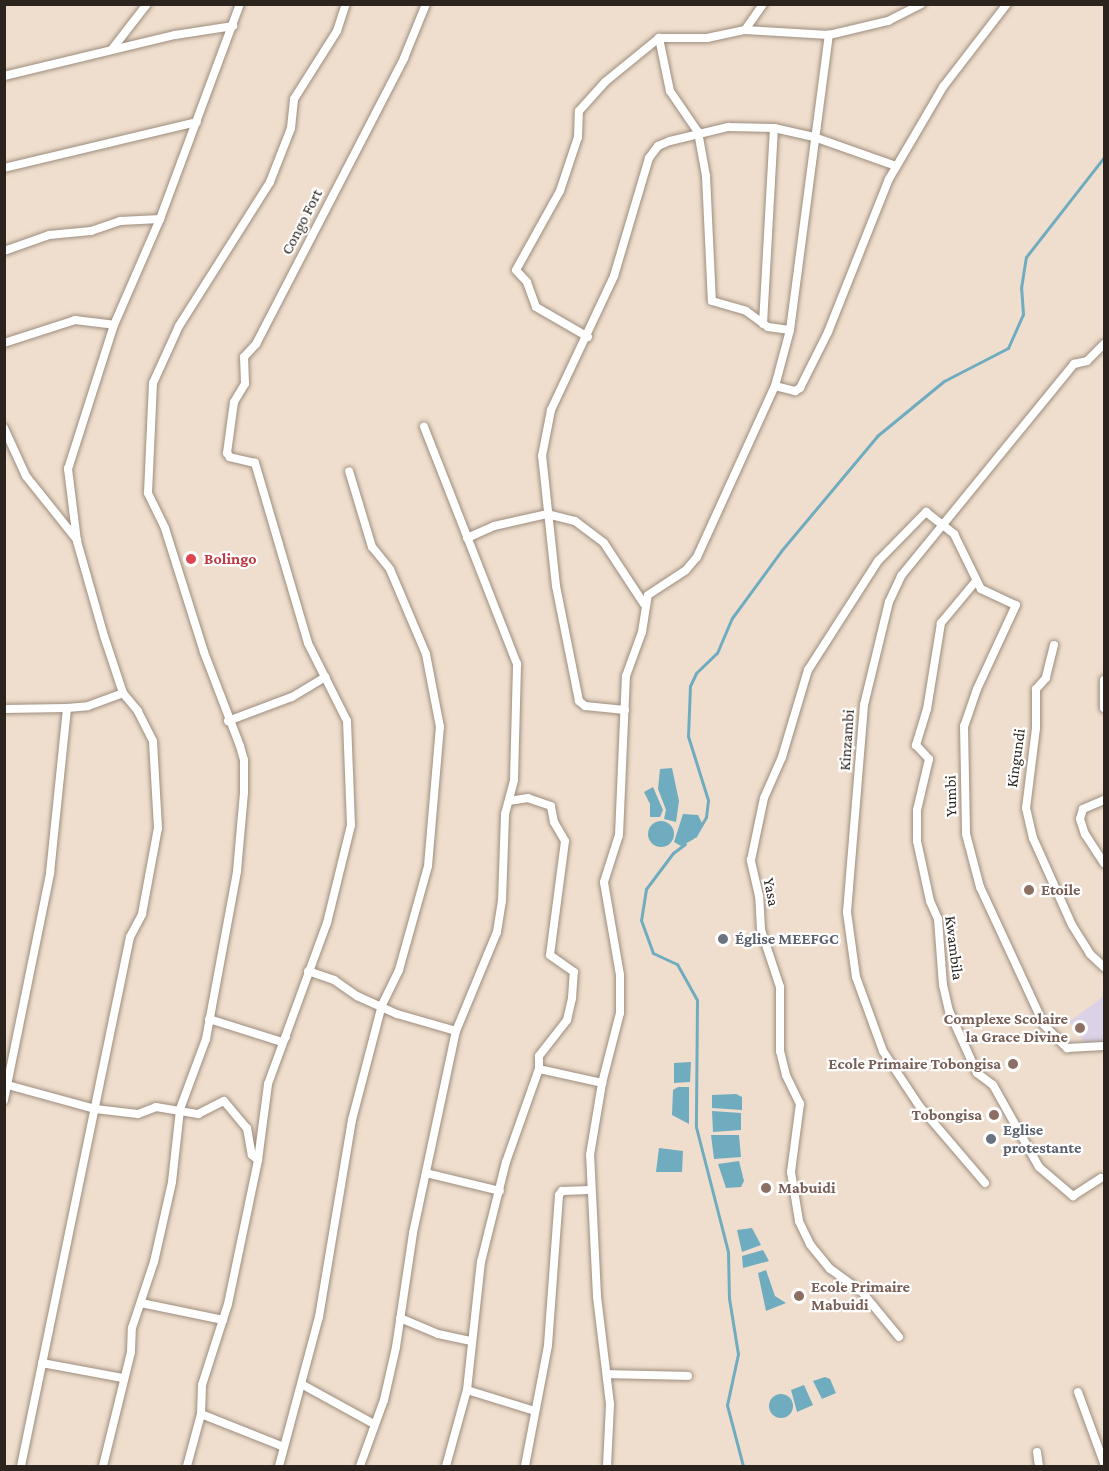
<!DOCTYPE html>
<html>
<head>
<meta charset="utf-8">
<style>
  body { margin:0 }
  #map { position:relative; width:1109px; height:1471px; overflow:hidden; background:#efdecd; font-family:"Crimson Pro",serif }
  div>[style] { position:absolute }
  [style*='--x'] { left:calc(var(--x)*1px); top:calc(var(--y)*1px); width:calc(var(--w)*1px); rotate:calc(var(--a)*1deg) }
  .education>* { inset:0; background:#dbd2e7 }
  .water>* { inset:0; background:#70acbf }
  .round { border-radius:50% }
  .stream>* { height:3px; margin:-1.5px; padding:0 1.5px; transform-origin:1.5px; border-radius:1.5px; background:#70acbf }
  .roads { filter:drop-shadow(0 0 2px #9d8d7e) drop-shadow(0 0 2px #9d8d7e) }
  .minor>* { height:8px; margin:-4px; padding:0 4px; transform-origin:4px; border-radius:4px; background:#fff }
  .dots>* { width:16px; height:16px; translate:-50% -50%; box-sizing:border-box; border:3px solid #fff; border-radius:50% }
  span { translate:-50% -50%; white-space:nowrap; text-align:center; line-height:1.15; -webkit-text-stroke:4.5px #fff; paint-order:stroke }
  .street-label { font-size:16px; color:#2b241e }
  .health-label { font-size:16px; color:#be3a42; font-weight:700 }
  .left { translate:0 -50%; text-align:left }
  .education-label { font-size:16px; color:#785e54; font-weight:700 }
  .right { translate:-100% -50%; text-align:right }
  .worship-label { font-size:16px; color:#5b616d; font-weight:700 }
  .frame { position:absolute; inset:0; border:6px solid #2b241e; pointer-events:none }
</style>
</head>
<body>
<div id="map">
  <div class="education">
    <div style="clip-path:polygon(1104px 996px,1104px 1043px,1086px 1044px,1069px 1022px)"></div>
  </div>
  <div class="water">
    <div style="clip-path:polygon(672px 768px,679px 801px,676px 822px,664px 819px,666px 810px,658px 789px,660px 769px)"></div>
    <div style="clip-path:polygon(653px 787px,663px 810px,660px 817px,650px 817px,650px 804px,644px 792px)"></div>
    <div style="clip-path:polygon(683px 814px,698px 815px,703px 825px,694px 839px,681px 846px,674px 842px)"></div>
    <div class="round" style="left:648px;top:821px;width:26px;height:26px"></div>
    <div style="clip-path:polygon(691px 1062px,690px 1082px,674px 1083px,674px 1063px)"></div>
    <div style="clip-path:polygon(678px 1087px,689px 1087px,689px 1124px,672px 1115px,673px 1090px)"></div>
    <div style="clip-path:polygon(736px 1094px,742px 1097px,742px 1110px,712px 1108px,712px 1095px)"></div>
    <div style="clip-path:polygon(712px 1111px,741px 1113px,741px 1130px,713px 1132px)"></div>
    <div style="clip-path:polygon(711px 1135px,739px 1135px,741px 1157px,714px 1159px)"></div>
    <div style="clip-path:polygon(659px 1148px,683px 1151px,682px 1172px,656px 1172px)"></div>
    <div style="clip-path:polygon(739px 1161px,744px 1181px,741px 1187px,726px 1188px,718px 1164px)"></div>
    <div style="clip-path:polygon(752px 1228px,761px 1245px,742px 1252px,737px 1230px)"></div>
    <div style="clip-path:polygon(763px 1250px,769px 1261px,743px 1268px,742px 1256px)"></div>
    <div style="clip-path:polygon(766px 1270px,775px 1296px,786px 1303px,766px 1311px,758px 1273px)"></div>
    <div style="clip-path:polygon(825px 1377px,830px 1379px,836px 1393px,822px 1399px,813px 1381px)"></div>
    <div style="clip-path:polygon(804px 1385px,813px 1405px,797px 1412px,791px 1390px)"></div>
    <div class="round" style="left:769px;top:1394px;width:24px;height:24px"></div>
  </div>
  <div class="stream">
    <div style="--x:695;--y:836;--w:22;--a:-60"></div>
    <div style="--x:706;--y:817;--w:17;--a:-83"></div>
    <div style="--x:708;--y:800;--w:67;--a:-107.4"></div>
    <div style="--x:688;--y:736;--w:50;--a:-87.7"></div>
    <div style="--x:690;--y:686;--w:14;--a:-65"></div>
    <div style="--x:696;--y:673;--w:29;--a:-44"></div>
    <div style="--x:717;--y:653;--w:38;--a:-67"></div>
    <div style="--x:732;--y:618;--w:83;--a:-53.8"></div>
    <div style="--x:781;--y:551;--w:150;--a:-50.1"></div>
    <div style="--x:877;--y:436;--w:87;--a:-39.4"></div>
    <div style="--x:944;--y:381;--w:72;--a:-27.3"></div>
    <div style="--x:1008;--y:348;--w:37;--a:-66"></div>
    <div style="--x:1023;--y:314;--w:26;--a:-94"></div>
    <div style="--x:1021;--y:288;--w:31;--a:-81"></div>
    <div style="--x:1026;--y:257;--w:127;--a:-52"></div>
    <div style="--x:685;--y:844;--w:15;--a:143"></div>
    <div style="--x:673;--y:853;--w:45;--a:126.9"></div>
    <div style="--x:646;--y:889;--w:31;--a:99"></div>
    <div style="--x:641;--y:920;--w:35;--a:70"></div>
    <div style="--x:653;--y:953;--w:26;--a:25"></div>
    <div style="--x:677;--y:964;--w:41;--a:60.9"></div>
    <div style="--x:697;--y:1000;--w:127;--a:90.5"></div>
    <div style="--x:696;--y:1127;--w:129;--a:75.6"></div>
    <div style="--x:728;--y:1252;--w:46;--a:88.8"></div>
    <div style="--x:729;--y:1298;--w:57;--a:80.9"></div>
    <div style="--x:738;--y:1354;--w:52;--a:102.2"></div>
    <div style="--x:727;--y:1405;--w:63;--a:75.3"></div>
  </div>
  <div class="roads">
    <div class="minor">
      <div style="--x:745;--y:30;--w:32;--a:-55"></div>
      <div style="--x:659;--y:38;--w:54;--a:78.3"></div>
      <div style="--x:670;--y:91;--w:50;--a:55.7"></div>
      <div style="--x:698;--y:132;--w:45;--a:79.7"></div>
      <div style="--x:706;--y:176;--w:125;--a:87.3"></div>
      <div style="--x:712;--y:301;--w:35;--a:16"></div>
      <div style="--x:746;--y:311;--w:27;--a:36"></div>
      <div style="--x:768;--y:327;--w:22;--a:8"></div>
      <div style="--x:113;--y:48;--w:56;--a:-52.3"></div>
      <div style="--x:4;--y:76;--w:176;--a:-13.5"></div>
      <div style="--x:175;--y:35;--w:59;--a:-8.8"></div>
      <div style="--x:4;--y:168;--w:198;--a:-13.4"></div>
      <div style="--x:4;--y:251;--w:48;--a:-19.6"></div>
      <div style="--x:49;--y:235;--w:42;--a:-5.4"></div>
      <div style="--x:91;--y:231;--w:31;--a:-19"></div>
      <div style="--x:120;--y:221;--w:40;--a:-2.9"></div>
      <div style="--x:763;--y:324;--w:196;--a:-86.8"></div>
      <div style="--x:588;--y:337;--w:60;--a:-150"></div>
      <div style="--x:536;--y:307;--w:27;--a:-110"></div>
      <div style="--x:527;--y:282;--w:16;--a:-133"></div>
      <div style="--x:516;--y:270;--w:90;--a:-60.9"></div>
      <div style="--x:560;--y:191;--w:57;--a:-71.6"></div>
      <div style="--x:578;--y:137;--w:26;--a:-88"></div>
      <div style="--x:579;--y:111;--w:39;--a:-48"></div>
      <div style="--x:605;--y:82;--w:70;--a:-39.2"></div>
      <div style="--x:659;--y:38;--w:48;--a:0"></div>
      <div style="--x:707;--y:38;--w:39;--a:-12"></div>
      <div style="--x:745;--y:30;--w:84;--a:3.4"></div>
      <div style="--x:829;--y:35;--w:61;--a:-13.3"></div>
      <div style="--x:888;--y:21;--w:37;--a:-27"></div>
      <div style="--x:4;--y:343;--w:75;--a:-17.9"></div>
      <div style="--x:75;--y:320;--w:39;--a:7"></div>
      <div style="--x:775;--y:386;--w:21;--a:14"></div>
      <div style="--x:795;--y:391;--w:6;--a:-31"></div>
      <div style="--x:800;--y:388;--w:63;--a:-63.4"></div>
      <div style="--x:828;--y:332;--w:165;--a:-68.3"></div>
      <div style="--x:889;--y:179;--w:107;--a:-59.6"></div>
      <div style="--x:943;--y:87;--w:105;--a:-52.4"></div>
      <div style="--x:4;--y:428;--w:53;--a:65.4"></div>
      <div style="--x:26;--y:476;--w:82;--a:51.4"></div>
      <div style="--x:467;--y:538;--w:30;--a:-24"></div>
      <div style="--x:494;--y:526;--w:54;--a:-12.8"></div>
      <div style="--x:547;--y:514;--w:29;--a:14"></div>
      <div style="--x:575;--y:521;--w:36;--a:37"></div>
      <div style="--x:604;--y:543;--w:73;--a:56.7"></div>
      <div style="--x:976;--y:581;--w:55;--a:129.8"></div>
      <div style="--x:941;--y:623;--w:87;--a:99.2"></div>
      <div style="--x:927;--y:709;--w:38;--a:107"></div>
      <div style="--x:916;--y:745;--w:19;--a:47"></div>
      <div style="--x:929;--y:759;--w:52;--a:103.2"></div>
      <div style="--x:917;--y:810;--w:31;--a:90"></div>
      <div style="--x:917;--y:841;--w:61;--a:77.8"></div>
      <div style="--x:930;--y:901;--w:20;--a:66"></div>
      <div style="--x:938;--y:919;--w:66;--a:85.7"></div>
      <div style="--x:943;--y:985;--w:27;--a:77"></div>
      <div style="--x:949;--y:1011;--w:68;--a:65.7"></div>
      <div style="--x:977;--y:1073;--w:20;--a:37"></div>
      <div style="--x:993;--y:1085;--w:94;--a:60.7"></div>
      <div style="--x:1039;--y:1167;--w:45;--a:40.5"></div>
      <div style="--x:1073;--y:1196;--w:33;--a:-33"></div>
      <div style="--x:1054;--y:645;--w:34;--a:104"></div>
      <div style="--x:1046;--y:678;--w:15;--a:132"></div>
      <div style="--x:1036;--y:689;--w:39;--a:90"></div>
      <div style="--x:1036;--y:728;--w:81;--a:97.1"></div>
      <div style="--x:1026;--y:808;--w:31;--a:77"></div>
      <div style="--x:1033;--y:838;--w:95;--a:65.9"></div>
      <div style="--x:1072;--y:925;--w:34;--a:58"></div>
      <div style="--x:1090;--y:954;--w:19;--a:43"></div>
      <div style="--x:1104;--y:680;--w:28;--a:90"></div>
      <div style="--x:4;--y:709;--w:63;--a:-0.9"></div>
      <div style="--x:625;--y:710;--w:40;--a:-174.3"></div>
      <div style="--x:585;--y:706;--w:8;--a:-140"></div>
      <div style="--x:579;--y:701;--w:117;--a:-101.3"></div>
      <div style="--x:556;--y:586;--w:131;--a:-96.1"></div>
      <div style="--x:542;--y:456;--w:47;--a:-78.9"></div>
      <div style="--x:551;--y:410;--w:148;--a:-64.8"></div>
      <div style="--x:614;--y:276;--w:123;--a:-73.5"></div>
      <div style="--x:649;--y:158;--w:15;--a:-53"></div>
      <div style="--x:658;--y:146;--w:13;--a:-23"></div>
      <div style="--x:670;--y:141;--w:60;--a:-13.6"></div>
      <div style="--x:728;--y:127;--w:46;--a:1.2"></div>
      <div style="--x:774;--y:128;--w:41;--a:12.7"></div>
      <div style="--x:814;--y:137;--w:87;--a:19.5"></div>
      <div style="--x:228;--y:721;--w:68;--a:-20.6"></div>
      <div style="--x:292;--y:697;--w:39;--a:-31"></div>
      <div style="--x:1104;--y:800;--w:23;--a:157"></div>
      <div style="--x:1083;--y:809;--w:10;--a:107"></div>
      <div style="--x:1080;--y:819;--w:16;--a:72"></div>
      <div style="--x:1085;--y:834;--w:35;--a:57"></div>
      <div style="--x:308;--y:971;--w:28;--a:19"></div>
      <div style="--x:334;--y:980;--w:28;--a:35"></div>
      <div style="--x:357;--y:996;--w:44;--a:24.2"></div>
      <div style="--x:397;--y:1014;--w:61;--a:16.1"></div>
      <div style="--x:209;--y:1019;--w:77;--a:17.5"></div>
      <div style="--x:282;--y:1042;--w:6;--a:-51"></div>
      <div style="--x:539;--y:1069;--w:65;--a:12.5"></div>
      <div style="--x:4;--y:1084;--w:94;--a:15.4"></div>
      <div style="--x:95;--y:1109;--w:43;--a:6.6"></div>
      <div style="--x:138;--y:1114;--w:19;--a:-21"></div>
      <div style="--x:156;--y:1107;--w:43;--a:9.5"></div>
      <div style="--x:198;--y:1114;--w:29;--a:-27"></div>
      <div style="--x:224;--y:1101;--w:35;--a:50"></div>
      <div style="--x:247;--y:1128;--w:27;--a:80"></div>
      <div style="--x:252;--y:1155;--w:8;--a:40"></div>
      <div style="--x:4;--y:1100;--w:232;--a:-78.5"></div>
      <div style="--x:50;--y:873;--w:166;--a:-84.1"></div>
      <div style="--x:67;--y:708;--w:21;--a:-5"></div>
      <div style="--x:88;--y:706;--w:37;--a:-20"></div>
      <div style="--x:426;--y:1173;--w:76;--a:13.7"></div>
      <div style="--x:985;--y:1183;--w:100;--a:-130.5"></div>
      <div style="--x:920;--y:1107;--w:67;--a:-123.5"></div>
      <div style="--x:883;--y:1051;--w:79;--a:-110"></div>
      <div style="--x:856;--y:977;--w:66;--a:-97.9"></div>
      <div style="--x:847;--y:912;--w:208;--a:-85.3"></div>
      <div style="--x:864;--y:705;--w:106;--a:-76.4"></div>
      <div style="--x:889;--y:602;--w:29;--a:-65"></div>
      <div style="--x:901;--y:576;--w:274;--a:-50.8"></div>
      <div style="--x:1074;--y:364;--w:13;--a:-13"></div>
      <div style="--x:1087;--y:361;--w:24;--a:-45"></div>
      <div style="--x:141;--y:1303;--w:84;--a:11.7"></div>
      <div style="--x:400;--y:1318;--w:41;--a:22.8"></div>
      <div style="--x:438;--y:1334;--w:34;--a:12"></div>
      <div style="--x:899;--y:1337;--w:58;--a:-129.4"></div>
      <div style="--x:862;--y:1292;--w:39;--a:-144"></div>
      <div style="--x:830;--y:1269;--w:32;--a:-129"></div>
      <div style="--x:810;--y:1244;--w:25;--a:-116"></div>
      <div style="--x:799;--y:1221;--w:50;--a:-99.3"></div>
      <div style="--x:791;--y:1172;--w:69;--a:-82.5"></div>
      <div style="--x:800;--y:1104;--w:32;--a:-116"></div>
      <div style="--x:786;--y:1075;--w:25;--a:-104"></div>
      <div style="--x:780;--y:1051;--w:64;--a:-90"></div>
      <div style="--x:780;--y:987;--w:60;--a:-108.4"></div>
      <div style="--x:761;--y:930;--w:34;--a:-93"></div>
      <div style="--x:759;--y:896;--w:37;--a:-103"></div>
      <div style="--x:751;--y:860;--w:63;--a:-78.2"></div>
      <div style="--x:764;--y:798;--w:45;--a:-66.3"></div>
      <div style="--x:782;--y:757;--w:91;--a:-73.4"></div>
      <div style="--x:808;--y:670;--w:130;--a:-57.3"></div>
      <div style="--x:878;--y:561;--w:69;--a:-45.6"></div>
      <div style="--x:926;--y:512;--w:36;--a:38"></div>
      <div style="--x:954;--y:534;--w:61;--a:63.9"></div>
      <div style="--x:981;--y:589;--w:38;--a:25"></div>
      <div style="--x:1016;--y:605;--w:93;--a:114.9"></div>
      <div style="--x:977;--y:689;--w:39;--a:109"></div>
      <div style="--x:964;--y:726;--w:108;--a:88.9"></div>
      <div style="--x:966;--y:834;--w:55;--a:75.2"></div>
      <div style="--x:980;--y:887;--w:152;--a:65.1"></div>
      <div style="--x:1044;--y:1025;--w:33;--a:45"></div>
      <div style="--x:1067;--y:1048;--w:37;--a:-3"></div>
      <div style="--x:42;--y:1363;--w:82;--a:10.5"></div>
      <div style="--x:607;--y:1374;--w:81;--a:1.4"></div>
      <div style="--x:303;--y:1385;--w:81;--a:28.8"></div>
      <div style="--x:467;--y:1390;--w:71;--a:17.2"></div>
      <div style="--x:1078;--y:1392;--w:76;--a:69.9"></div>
      <div style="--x:201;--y:1414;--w:89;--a:21.7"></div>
      <div style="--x:1037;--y:1452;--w:14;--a:82"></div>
      <div style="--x:21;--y:1466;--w:540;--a:-78.36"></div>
      <div style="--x:130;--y:937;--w:26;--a:-62"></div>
      <div style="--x:142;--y:914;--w:87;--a:-79.5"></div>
      <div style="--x:158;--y:828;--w:87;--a:-93.3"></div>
      <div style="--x:153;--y:741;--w:34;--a:-117"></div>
      <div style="--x:138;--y:711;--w:23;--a:-130"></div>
      <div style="--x:123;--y:693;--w:60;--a:-108.4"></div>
      <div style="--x:104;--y:636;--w:99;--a:-105.9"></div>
      <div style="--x:77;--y:541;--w:73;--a:-97.1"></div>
      <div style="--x:68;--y:469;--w:151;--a:-72.3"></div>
      <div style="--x:114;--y:325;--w:116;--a:-66.5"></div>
      <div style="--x:160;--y:219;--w:229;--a:-69.6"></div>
      <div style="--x:103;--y:1466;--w:117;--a:-76.2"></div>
      <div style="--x:131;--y:1352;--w:24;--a:-88"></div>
      <div style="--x:132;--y:1328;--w:70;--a:-71.6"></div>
      <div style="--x:154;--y:1262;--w:82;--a:-77.3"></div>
      <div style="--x:172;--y:1182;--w:73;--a:-83.7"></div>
      <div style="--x:180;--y:1109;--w:75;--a:-69.6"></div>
      <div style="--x:206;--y:1039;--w:171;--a:-79.5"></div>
      <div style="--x:237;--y:871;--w:79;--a:-84.9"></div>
      <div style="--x:244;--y:792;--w:32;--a:-90"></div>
      <div style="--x:244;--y:760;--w:15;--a:-106"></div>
      <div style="--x:240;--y:746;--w:101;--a:-111"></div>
      <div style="--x:204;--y:652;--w:130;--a:-107.5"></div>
      <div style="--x:165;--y:528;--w:39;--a:-116"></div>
      <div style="--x:148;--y:493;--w:110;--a:-87.4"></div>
      <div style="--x:153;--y:383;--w:63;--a:-65.5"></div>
      <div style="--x:179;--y:326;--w:170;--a:-57.7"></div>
      <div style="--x:270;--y:182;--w:58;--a:-68.7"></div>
      <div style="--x:291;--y:128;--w:29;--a:-84"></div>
      <div style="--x:294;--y:99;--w:80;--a:-57.7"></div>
      <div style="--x:337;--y:31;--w:28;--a:-72"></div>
      <div style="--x:187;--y:1466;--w:54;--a:-74.9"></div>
      <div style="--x:201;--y:1414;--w:29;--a:-88"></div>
      <div style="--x:202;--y:1385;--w:85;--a:-72.2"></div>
      <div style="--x:228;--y:1304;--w:147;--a:-78.2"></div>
      <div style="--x:258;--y:1160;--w:77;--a:-82.5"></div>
      <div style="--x:268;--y:1084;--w:171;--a:-69.9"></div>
      <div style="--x:327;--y:923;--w:101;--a:-76.2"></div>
      <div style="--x:351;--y:825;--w:104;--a:-92.2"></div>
      <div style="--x:347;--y:721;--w:87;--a:-116.6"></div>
      <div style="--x:308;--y:643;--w:188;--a:-106.4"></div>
      <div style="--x:255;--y:463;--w:26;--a:-167"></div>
      <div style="--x:230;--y:457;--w:5;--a:-127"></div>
      <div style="--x:227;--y:453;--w:51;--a:-82.2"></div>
      <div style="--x:234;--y:402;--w:21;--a:-59"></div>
      <div style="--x:245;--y:384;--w:27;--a:-92"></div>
      <div style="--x:244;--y:357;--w:18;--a:-47"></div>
      <div style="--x:256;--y:344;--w:322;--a:-62.6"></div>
      <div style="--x:404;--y:58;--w:58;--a:-67.8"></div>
      <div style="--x:279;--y:1466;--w:154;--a:-75"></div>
      <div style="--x:319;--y:1317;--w:200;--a:-80.5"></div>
      <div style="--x:352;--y:1120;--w:119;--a:-75.4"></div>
      <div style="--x:382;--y:1005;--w:39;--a:-64"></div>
      <div style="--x:399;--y:970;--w:108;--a:-74.4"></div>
      <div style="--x:428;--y:866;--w:140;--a:-85.1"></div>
      <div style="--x:440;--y:727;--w:74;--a:-100.9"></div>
      <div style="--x:426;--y:654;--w:92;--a:-113"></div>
      <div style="--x:390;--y:569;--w:28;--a:-129"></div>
      <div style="--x:372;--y:547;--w:79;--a:-106.8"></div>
      <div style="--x:360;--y:1466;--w:70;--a:-70"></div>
      <div style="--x:384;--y:1400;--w:54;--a:-77.2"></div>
      <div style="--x:396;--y:1347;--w:115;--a:-81.5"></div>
      <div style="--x:413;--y:1233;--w:207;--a:-78"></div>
      <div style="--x:456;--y:1031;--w:107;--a:-67.5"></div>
      <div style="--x:497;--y:932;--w:31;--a:-81"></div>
      <div style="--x:502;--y:901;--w:87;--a:-88"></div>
      <div style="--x:505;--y:814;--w:35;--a:-75"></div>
      <div style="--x:514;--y:780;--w:116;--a:-88.5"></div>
      <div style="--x:517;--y:664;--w:255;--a:-111.4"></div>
      <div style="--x:446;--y:1466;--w:79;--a:-74.6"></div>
      <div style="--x:467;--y:1390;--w:129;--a:-83.8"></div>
      <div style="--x:481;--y:1262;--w:103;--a:-76"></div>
      <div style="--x:506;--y:1162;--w:99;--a:-70.5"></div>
      <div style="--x:539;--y:1069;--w:13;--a:-90"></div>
      <div style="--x:539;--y:1056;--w:46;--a:-52.1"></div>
      <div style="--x:567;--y:1020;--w:23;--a:-77"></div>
      <div style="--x:572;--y:998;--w:26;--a:-86"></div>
      <div style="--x:574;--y:972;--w:29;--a:-145"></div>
      <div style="--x:550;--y:955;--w:115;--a:-82.5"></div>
      <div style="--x:565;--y:841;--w:22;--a:-120"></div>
      <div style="--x:554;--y:822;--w:16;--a:-101"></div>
      <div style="--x:551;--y:806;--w:24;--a:-161"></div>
      <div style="--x:528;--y:798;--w:18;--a:171"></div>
      <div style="--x:525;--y:1466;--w:123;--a:-79.2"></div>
      <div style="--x:548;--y:1345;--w:150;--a:-85.8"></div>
      <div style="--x:559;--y:1195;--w:5;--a:-53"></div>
      <div style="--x:562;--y:1191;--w:27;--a:-2"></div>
      <div style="--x:607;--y:1466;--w:62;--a:-87.2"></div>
      <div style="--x:610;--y:1404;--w:109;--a:-96.9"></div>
      <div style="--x:597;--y:1296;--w:141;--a:-92.8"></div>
      <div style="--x:590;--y:1155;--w:73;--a:-80.5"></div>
      <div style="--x:602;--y:1083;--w:72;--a:-75.6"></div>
      <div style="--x:620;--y:1013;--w:38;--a:-90"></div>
      <div style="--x:620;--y:975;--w:94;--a:-99.8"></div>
      <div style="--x:604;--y:882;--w:49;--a:-72.3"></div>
      <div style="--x:619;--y:835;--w:159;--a:-87.5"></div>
      <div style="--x:626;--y:676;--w:47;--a:-70"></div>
      <div style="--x:642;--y:632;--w:37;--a:-81"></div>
      <div style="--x:648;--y:595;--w:45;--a:-33.3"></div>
      <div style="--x:686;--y:570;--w:17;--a:-50"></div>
      <div style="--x:697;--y:557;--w:188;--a:-65.5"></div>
      <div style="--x:775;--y:386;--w:58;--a:-75"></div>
      <div style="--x:790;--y:330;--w:298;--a:-82.5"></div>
    </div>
  </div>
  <div class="dots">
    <div style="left:191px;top:559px;background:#e0444e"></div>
    <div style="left:1029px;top:890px;background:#8d6e63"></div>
    <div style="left:723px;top:939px;background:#6b7280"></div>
    <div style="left:1080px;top:1028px;background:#8d6e63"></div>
    <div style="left:1013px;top:1064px;background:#8d6e63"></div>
    <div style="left:994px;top:1115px;background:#8d6e63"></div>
    <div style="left:991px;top:1139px;background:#6b7280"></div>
    <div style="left:766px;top:1188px;background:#8d6e63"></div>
    <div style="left:799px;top:1296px;background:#8d6e63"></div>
  </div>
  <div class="street-label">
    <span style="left:302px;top:222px;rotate:-63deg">Congo Fort</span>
    <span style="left:847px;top:740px;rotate:-86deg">Kinzambi</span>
    <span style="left:1016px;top:758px;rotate:-82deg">Kingundi</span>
    <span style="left:951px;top:796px;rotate:-91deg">Yumbi</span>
    <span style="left:771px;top:892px;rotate:79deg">Yasa</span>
    <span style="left:954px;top:948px;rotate:83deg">Kwambila</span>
  </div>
  <div class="health-label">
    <span class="left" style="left:204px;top:559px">Bolingo</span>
  </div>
  <div class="education-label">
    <span class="left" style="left:1041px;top:890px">Etoile</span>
    <span class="right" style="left:1068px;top:1028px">Complexe Scolaire<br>la Grace Divine</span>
    <span class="right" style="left:1001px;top:1064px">Ecole Primaire Tobongisa</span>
    <span class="right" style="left:982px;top:1115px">Tobongisa</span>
    <span class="left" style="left:778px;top:1188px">Mabuidi</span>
    <span class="left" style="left:811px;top:1296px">Ecole Primaire<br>Mabuidi</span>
  </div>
  <div class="worship-label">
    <span class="left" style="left:735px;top:939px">Église MEEFGC</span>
    <span class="left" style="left:1003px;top:1139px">Eglise<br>protestante</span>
  </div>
  <div class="frame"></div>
</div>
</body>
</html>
